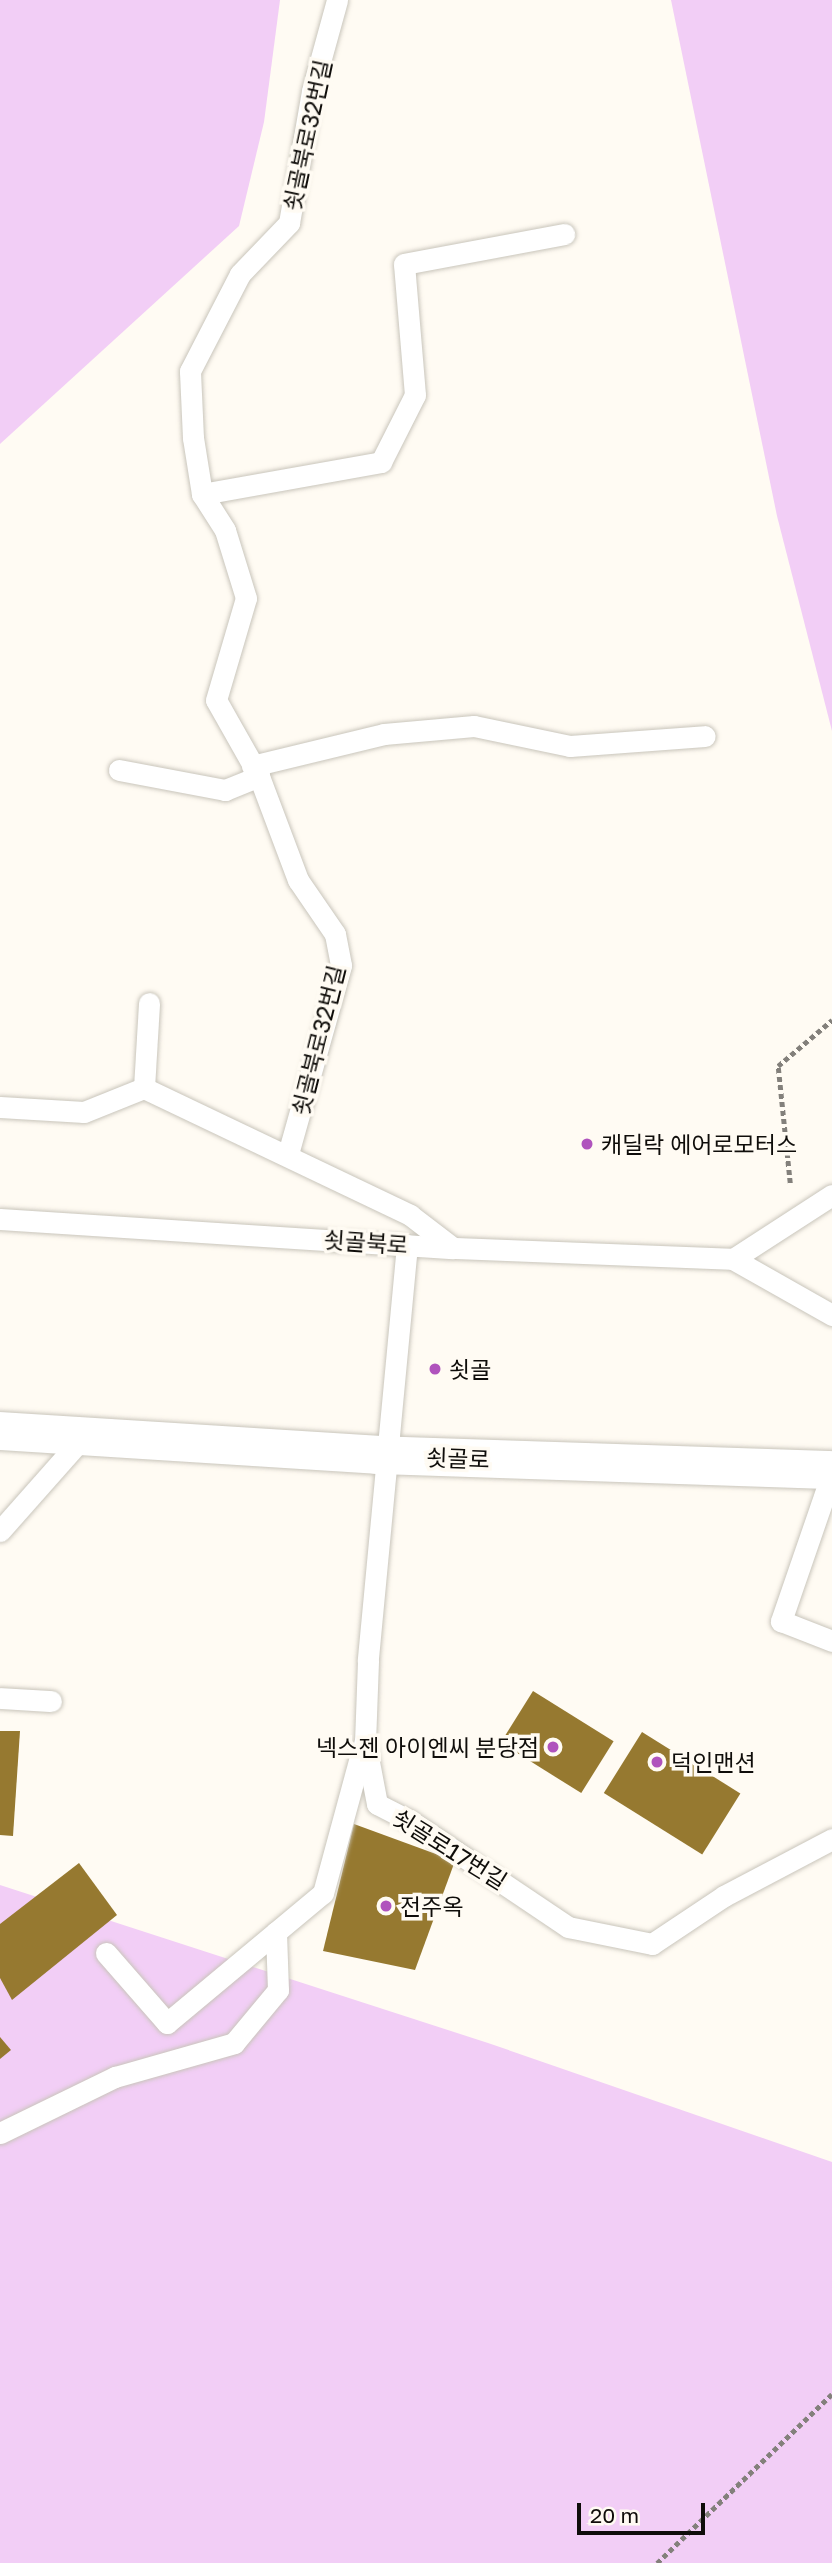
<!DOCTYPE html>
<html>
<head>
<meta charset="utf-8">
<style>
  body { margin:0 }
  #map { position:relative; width:832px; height:2563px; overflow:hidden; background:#fffbf3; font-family:"Golos Text","Noto Sans KR",sans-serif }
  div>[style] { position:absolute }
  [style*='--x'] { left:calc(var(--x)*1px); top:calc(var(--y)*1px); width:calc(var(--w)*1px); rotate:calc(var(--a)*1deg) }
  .green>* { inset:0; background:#f2cef6 }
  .building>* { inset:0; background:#967930; transform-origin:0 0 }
  .path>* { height:4.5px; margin-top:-2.25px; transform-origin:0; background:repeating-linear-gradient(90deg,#83807b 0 5px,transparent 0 8.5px) }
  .roads { filter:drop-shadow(0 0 2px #c9c5bb) drop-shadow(0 0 2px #c9c5bb) }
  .lane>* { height:21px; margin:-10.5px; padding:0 10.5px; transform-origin:10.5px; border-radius:10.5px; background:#fff }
  .street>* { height:38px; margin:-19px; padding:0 19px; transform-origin:19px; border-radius:19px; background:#fff }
  .dots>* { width:19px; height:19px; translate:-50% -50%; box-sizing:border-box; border:4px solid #fffbf3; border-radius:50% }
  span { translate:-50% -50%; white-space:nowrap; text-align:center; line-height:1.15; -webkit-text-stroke:7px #fffbf3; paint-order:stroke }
  .street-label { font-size:23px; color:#0f0d0a }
  .poi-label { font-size:23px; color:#0f0d0a }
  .left { translate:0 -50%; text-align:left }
  .right { translate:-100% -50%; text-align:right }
  .scale { position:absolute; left:577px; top:2503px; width:128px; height:32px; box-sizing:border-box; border:4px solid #0f0d0a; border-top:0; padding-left:9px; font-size:21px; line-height:24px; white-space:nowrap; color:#0f0d0a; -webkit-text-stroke:5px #fffbf3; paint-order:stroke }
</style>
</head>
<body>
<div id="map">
  <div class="green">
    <div style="clip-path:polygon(0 0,280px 0,264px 122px,239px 226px,0 444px)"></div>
    <div style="clip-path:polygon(671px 0,832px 0,832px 731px,777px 516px)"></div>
    <div style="clip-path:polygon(0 1885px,488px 2043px,832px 2162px,832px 2563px,0 2563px)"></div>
  </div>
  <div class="building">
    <div style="left:533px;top:1691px;width:95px;height:61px;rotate:32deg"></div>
    <div style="clip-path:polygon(0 1731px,20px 1731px,13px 1836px,0 1835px)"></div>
    <div style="left:642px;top:1732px;width:116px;height:72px;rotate:32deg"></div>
    <div style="clip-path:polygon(354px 1824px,455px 1861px,415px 1970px,323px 1951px)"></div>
    <div style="clip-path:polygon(79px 1863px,117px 1915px,12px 2000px,0 1978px,0 1924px)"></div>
    <div style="clip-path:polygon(0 2037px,11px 2050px,0 2059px)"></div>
  </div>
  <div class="path">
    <div style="--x:790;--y:1183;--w:118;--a:-95.9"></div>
    <div style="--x:778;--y:1066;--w:71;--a:-40.4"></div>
    <div style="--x:657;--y:2563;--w:243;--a:-44"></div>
  </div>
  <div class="roads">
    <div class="lane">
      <div style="--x:202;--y:494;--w:182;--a:-10.1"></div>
      <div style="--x:381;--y:462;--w:75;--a:-63.1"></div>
      <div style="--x:415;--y:395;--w:131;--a:-94.8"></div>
      <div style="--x:404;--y:264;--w:163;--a:-10.6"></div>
      <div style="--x:252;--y:766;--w:136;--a:-13.6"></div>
      <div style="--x:384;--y:734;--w:90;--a:-5.1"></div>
      <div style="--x:474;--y:726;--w:98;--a:11.8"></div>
      <div style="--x:570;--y:746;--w:135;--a:-4.2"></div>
      <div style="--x:119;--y:770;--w:108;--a:10.7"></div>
      <div style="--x:225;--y:790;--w:37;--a:-22"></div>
      <div style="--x:144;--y:1088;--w:85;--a:-86.6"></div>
      <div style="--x:0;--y:1107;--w:84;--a:3.4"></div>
      <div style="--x:84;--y:1112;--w:65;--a:-21.8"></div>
      <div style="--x:144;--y:1088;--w:295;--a:25.5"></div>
      <div style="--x:410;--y:1215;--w:54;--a:37.5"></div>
      <div style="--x:288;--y:1154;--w:196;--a:-74.3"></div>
      <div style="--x:341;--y:965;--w:32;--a:-101"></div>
      <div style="--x:335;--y:934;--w:65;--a:-124.4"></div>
      <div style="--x:298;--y:880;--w:111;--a:-110.6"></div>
      <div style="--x:259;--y:776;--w:87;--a:-119.5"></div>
      <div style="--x:216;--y:700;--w:106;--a:-73.6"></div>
      <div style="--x:246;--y:598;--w:71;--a:-107.2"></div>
      <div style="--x:225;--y:530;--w:43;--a:-122.6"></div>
      <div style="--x:202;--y:494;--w:57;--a:-99.1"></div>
      <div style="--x:193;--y:438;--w:67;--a:-92.6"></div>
      <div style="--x:190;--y:371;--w:109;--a:-62.7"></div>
      <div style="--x:240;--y:274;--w:71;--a:-46.1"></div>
      <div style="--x:289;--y:223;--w:134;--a:-80.1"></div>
      <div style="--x:312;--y:91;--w:94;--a:-74.6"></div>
      <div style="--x:0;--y:1219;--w:454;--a:3.7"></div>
      <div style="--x:453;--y:1248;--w:280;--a:2.2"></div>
      <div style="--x:733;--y:1259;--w:114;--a:29.5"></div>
      <div style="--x:407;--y:1245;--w:418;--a:95.4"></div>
      <div style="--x:368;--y:1661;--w:80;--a:92.1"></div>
      <div style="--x:365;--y:1741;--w:64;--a:79.2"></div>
      <div style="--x:377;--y:1804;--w:36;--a:27"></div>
      <div style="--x:409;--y:1820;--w:192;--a:33.9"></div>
      <div style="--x:568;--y:1927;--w:86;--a:11.4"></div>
      <div style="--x:652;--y:1944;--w:87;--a:-33.7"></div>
      <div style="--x:724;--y:1896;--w:122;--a:-27.8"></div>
      <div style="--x:733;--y:1259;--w:118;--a:-32.9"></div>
      <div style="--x:832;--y:1473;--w:157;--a:109"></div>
      <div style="--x:781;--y:1621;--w:55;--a:21.4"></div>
      <div style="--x:0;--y:1531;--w:127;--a:-48.5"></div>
      <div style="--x:0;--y:1698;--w:51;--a:3.4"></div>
      <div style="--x:106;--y:1953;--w:93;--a:48.9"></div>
      <div style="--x:167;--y:2023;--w:203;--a:-39.8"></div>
      <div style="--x:323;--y:1893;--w:152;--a:-74.8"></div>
      <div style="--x:0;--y:2133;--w:128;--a:-26"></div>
      <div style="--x:115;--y:2077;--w:124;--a:-15.9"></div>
      <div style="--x:234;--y:2043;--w:69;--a:-50.3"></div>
      <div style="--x:278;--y:1990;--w:58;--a:-92"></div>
    </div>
    <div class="street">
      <div style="--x:0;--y:1431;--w:378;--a:3.6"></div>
      <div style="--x:377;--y:1455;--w:455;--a:1.9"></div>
    </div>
  </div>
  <div class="dots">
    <div style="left:587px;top:1144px;background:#b053bd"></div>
    <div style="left:435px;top:1369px;background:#b053bd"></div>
    <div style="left:553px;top:1747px;background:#b053bd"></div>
    <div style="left:657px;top:1762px;background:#b053bd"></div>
    <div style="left:386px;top:1906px;background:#b053bd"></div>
  </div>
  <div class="street-label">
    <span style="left:307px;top:135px;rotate:-78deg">쇳골북로32번길</span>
    <span style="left:318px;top:1040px;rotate:-76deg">쇳골북로32번길</span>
    <span style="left:366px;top:1242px;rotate:4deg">쇳골북로</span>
    <span style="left:458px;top:1458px;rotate:2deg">쇳골로</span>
    <span style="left:450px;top:1849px;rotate:32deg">쇳골로17번길</span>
  </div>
  <div class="poi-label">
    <span class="left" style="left:601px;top:1144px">캐딜락 에어로모터스</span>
    <span class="left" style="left:449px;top:1369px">쇳골</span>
    <span class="right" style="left:539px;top:1747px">넥스젠 아이엔씨 분당점</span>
    <span class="left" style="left:671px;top:1762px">덕인맨션</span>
    <span class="left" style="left:400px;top:1906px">전주옥</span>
  </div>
  <div class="scale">20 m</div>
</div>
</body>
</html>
